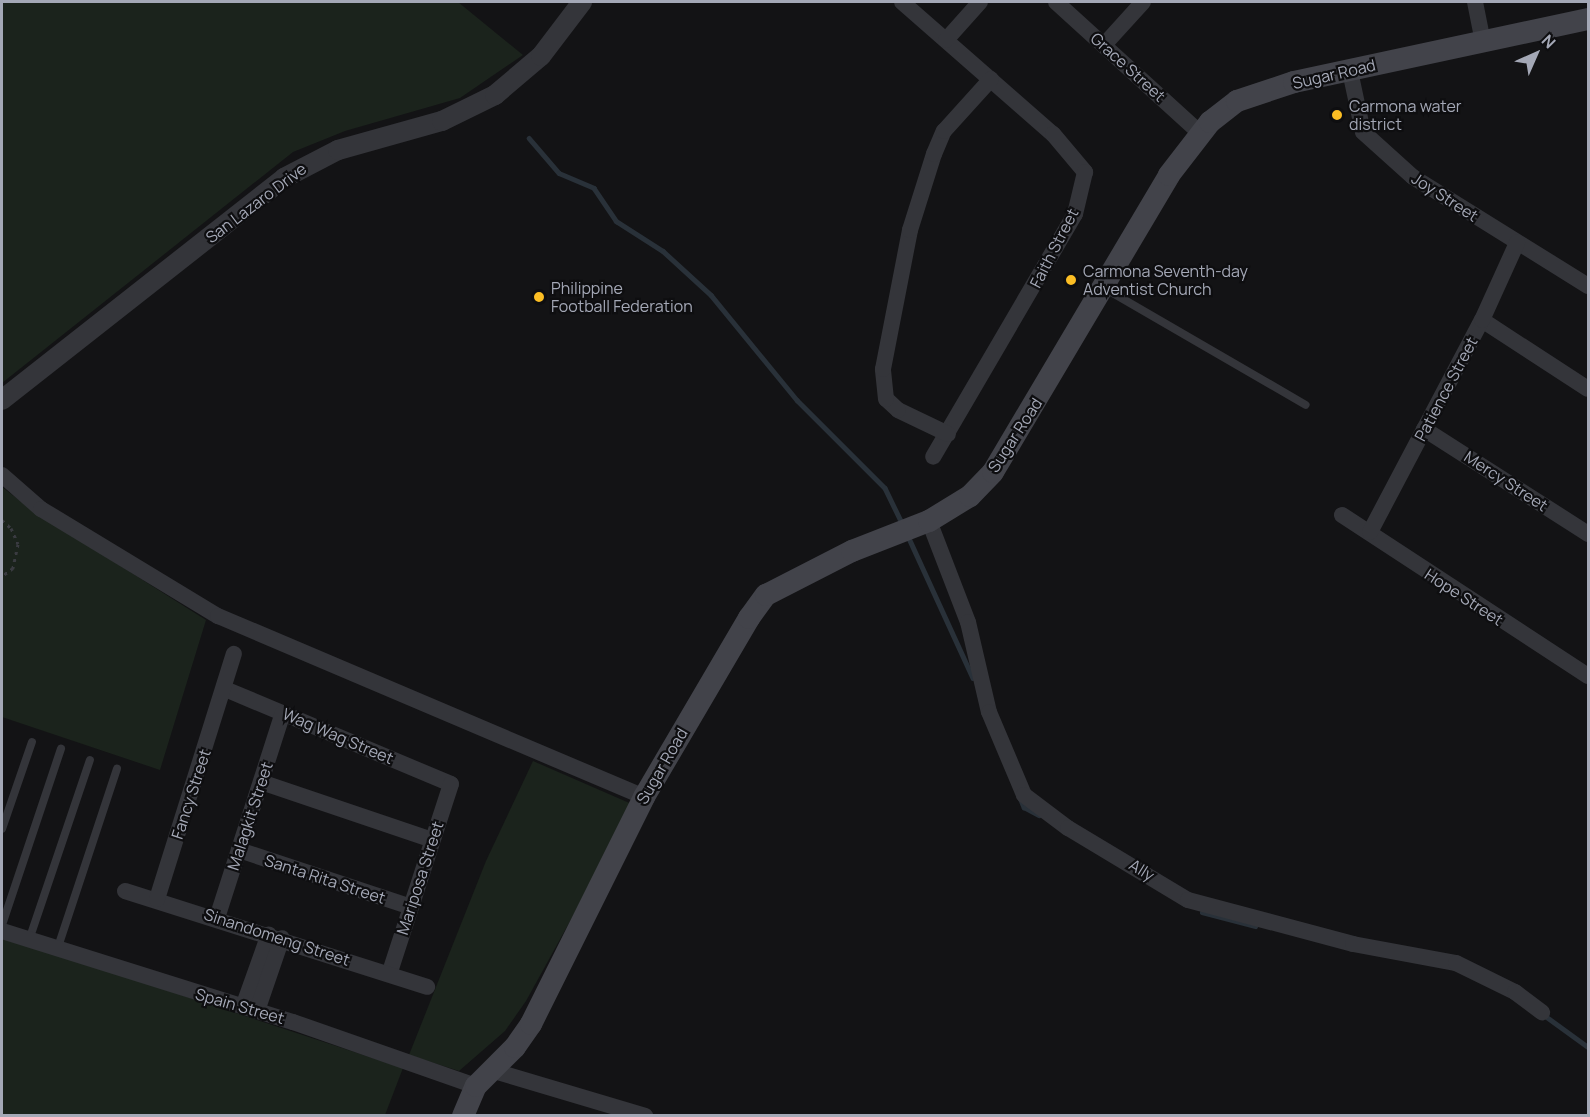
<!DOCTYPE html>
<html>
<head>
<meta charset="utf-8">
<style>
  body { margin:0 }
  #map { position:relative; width:1590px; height:1117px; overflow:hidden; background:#131315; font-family:Manrope,sans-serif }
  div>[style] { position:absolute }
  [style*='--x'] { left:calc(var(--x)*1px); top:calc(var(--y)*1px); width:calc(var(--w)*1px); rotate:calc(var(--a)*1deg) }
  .green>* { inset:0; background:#1b231c }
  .stream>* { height:4.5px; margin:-2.25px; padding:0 2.25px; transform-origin:2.25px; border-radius:2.25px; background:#293139 }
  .path>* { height:3px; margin-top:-1.5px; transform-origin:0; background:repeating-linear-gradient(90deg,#3a3b41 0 3px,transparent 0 7.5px) }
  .service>* { height:8px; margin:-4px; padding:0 4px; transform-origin:4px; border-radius:4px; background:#34353a }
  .minor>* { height:16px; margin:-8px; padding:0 8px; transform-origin:8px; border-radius:8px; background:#34353a }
  .tertiary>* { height:20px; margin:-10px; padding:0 10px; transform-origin:10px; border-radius:10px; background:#34353a }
  .secondary>* { height:22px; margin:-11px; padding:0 11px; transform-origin:11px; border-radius:11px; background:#42434a }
  .dots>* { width:16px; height:16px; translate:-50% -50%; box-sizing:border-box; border:3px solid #0e0e10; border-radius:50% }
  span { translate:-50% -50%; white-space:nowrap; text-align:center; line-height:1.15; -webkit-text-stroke:4.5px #0e0e10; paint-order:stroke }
  .street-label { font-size:16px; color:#a4a8b6 }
  .poi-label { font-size:16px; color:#a4a8b6 }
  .left { translate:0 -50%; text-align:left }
  .frame { position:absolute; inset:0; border:3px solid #a4a8b6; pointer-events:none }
  .north { position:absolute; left:1506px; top:24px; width:60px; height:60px; -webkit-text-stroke:4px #0e0e10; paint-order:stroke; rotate:45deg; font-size:16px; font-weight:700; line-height:24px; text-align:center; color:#a4a8b6 }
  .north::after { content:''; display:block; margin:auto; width:21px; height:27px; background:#a4a8b6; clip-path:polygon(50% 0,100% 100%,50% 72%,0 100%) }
</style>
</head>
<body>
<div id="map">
  <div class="green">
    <div style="clip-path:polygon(2px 2px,458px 2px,523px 55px,460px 98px,345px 131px,293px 152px,2px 383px)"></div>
    <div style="clip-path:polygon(2px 487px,32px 510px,206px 620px,160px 770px,2px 717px)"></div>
    <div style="clip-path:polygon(533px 761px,634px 805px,526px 1001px,505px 1031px,459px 1071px,409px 1055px,486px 861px)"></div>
    <div style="clip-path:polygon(2px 936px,403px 1068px,385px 1115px,2px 1116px)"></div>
  </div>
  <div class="stream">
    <div style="--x:529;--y:138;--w:46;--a:49.4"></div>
    <div style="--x:559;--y:173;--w:38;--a:23"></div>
    <div style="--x:594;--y:188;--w:40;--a:56"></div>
    <div style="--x:616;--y:221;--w:56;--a:32.6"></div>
    <div style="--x:663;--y:251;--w:65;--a:42.5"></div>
    <div style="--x:711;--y:295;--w:136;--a:50.7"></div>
    <div style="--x:797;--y:400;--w:124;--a:45"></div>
    <div style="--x:885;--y:488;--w:41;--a:64.1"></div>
    <div style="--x:908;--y:536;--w:156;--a:65.4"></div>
    <div style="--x:1021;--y:800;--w:8;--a:67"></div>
    <div style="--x:1024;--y:807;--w:17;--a:28"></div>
    <div style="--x:1202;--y:912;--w:55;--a:14.8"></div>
    <div style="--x:1544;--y:1015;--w:54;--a:36"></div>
  </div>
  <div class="path">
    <div style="--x:2;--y:520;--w:12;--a:42"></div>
    <div style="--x:11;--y:528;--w:17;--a:66"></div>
    <div style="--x:18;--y:544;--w:25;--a:102"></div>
    <div style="--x:13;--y:568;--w:14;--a:144"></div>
  </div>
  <div class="service">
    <div style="--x:1104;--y:288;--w:233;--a:30.1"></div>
    <div style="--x:2;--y:829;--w:92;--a:-71"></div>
    <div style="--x:2;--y:925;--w:186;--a:-71.5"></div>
    <div style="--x:29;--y:940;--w:190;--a:-71.3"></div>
    <div style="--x:57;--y:950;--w:191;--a:-71.7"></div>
  </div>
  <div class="minor">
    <div style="--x:902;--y:2;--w:201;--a:41.2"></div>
    <div style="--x:1053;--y:134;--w:50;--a:49.9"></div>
    <div style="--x:1085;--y:172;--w:43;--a:103.4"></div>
    <div style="--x:1075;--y:214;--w:281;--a:120.3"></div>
    <div style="--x:1056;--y:2;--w:195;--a:42.3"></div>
    <div style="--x:1475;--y:2;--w:41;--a:78.7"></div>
    <div style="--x:946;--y:40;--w:51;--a:-48.2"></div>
    <div style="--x:1104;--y:45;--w:58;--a:-47.8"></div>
    <div style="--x:1350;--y:71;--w:62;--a:78"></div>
    <div style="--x:1363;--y:132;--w:67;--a:42"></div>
    <div style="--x:1413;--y:177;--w:206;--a:31.9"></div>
    <div style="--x:1482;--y:320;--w:126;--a:33.1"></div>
    <div style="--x:1424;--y:429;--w:195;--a:32.6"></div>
    <div style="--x:948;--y:434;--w:55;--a:-154.4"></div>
    <div style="--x:898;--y:410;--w:16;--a:-137"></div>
    <div style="--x:886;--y:399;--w:30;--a:-96"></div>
    <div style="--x:883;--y:369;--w:142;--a:-79"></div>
    <div style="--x:910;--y:230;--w:80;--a:-72.5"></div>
    <div style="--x:934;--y:154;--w:25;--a:-67"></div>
    <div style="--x:944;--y:131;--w:70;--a:-47.9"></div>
    <div style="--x:2;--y:475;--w:52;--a:41.1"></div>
    <div style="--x:41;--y:509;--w:207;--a:31.2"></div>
    <div style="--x:218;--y:616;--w:463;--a:23"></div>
    <div style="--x:1342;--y:515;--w:294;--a:33.2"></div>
    <div style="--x:929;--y:521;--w:108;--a:68.9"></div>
    <div style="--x:968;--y:622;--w:92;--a:76.9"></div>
    <div style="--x:989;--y:712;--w:90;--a:67.1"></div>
    <div style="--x:1024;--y:795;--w:55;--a:36.9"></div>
    <div style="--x:1068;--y:828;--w:140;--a:31"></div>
    <div style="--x:1188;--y:900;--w:171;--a:14.9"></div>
    <div style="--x:1353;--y:944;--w:105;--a:10.5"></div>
    <div style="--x:1456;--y:963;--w:66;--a:26.2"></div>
    <div style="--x:1515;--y:992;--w:34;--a:37"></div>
    <div style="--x:1370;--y:532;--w:240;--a:-62.2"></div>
    <div style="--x:1482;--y:320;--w:85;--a:-65.6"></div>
    <div style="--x:225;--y:689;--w:245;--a:22.8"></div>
    <div style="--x:451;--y:784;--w:198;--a:108"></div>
    <div style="--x:261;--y:782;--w:181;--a:18.7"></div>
    <div style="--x:239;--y:850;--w:181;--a:18.3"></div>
    <div style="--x:125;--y:891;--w:317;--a:17.6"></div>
    <div style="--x:157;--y:899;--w:257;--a:-72.6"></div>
    <div style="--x:217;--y:918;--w:215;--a:-72.2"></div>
    <div style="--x:2;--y:931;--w:305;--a:17.4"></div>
    <div style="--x:293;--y:1022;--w:194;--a:19.3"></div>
    <div style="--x:243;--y:1007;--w:77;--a:-70.4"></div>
    <div style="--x:257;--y:1011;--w:77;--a:-71.1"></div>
    <div style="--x:491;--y:1070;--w:161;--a:16.6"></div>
  </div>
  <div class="tertiary">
    <div style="--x:2;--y:400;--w:359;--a:-38.2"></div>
    <div style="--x:284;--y:178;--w:61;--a:-27.4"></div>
    <div style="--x:338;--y:150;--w:108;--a:-15.6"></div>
    <div style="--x:442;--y:121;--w:59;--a:-26.1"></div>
    <div style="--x:495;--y:95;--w:60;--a:-40.3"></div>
    <div style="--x:541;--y:56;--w:68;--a:-52.8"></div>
  </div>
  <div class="secondary">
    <div style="--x:463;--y:1116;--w:33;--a:-67"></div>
    <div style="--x:476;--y:1086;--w:55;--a:-45"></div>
    <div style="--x:515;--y:1047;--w:28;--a:-55"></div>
    <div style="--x:531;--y:1024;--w:254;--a:-63.5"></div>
    <div style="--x:644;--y:797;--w:208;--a:-59.6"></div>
    <div style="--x:749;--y:618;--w:29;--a:-54"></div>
    <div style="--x:766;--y:595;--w:97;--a:-27.1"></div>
    <div style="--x:852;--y:551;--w:83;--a:-21.3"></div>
    <div style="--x:929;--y:521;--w:48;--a:-31.4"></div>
    <div style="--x:970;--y:496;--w:33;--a:-46"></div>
    <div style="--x:993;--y:472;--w:345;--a:-59.3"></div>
    <div style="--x:1169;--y:175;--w:67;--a:-52.3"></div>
    <div style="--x:1210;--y:122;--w:34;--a:-38"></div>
    <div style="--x:1237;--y:101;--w:60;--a:-18.4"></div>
    <div style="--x:1294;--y:82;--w:301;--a:-12.1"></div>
  </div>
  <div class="dots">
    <div style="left:1337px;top:115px;background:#fcbe24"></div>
    <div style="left:1071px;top:280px;background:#fcbe24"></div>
    <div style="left:539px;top:297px;background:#fcbe24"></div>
  </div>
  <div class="street-label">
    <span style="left:1128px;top:67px;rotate:42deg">Grace Street</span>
    <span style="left:1334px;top:74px;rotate:-13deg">Sugar Road</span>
    <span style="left:1445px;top:197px;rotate:33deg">Joy Street</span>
    <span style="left:256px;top:203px;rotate:-37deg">San Lazaro Drive</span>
    <span style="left:1054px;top:248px;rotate:-63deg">Faith Street</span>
    <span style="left:1446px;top:389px;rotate:-62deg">Patience Street</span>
    <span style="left:1015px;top:435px;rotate:-57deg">Sugar Road</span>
    <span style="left:1506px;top:481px;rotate:33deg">Mercy Street</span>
    <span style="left:1464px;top:597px;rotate:33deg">Hope Street</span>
    <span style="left:338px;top:736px;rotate:23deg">Wag Wag Street</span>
    <span style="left:662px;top:766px;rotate:-60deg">Sugar Road</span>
    <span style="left:191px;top:794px;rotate:-72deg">Fancy Street</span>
    <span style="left:250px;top:816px;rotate:-72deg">Malagkit Street</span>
    <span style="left:1142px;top:870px;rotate:32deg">Ally</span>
    <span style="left:420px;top:878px;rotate:-72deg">Mariposa Street</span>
    <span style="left:325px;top:879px;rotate:18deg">Santa Rita Street</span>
    <span style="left:277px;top:937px;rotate:18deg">Sinandomeng Street</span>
    <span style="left:240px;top:1006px;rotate:16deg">Spain Street</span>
  </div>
  <div class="poi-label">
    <span class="left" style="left:1349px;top:115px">Carmona water<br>district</span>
    <span class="left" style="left:1083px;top:280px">Carmona Seventh-day<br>Adventist Church</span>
    <span class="left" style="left:551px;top:297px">Philippine<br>Football Federation</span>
  </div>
  <div class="frame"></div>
  <div class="north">N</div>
</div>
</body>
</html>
